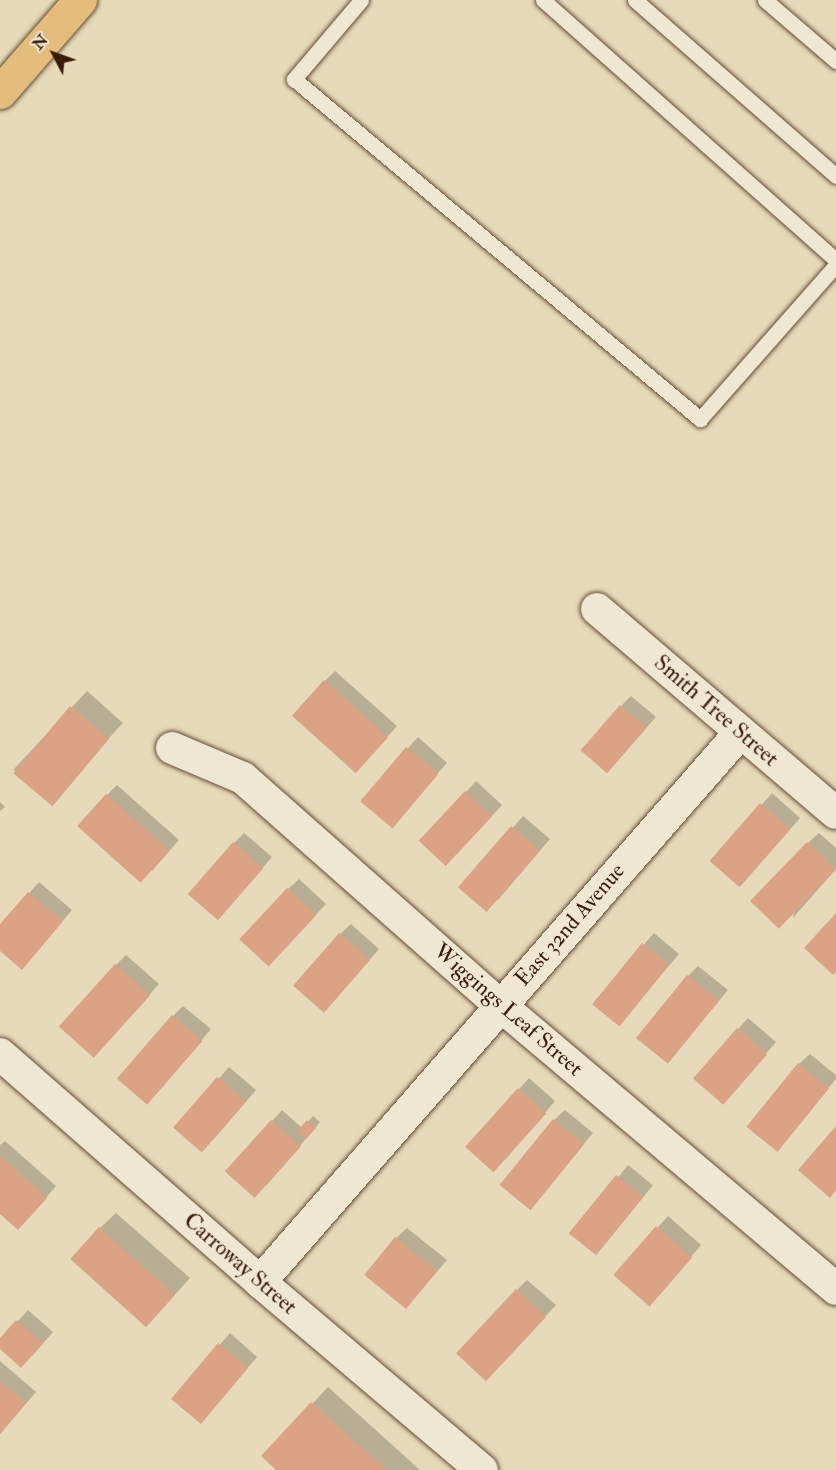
<!DOCTYPE html>
<html>
<head>
<meta charset="utf-8">
<style>
  body { margin:0 }
  #map { position:relative; width:836px; height:1470px; overflow:hidden; background:#e7daba; font-family:"IM FELL Double Pica",serif }
  div>[style] { position:absolute }
  [style*='--x'] { left:calc(var(--x)*1px); top:calc(var(--y)*1px); width:calc(var(--w)*1px); rotate:calc(var(--a)*1deg) }
  .shadow>* { inset:0; background:#0003; transform-origin:0 0 }
  .building>* { inset:0; background:#dca286; transform-origin:0 0 }
  .roads { filter:drop-shadow(0 0 2px #644b37) drop-shadow(0 0 2px #644b37) }
  .lane>* { height:15px; margin:-7.5px; padding:0 7.5px; transform-origin:7.5px; border-radius:7.5px; background:#efe7d2 }
  .street>* { height:32px; margin:-16px; padding:0 16px; transform-origin:16px; border-radius:16px; background:#efe7d2 }
  .primary>* { height:33px; margin:-16.5px; padding:0 16.5px; transform-origin:16.5px; border-radius:16.5px; background:#e4bd7d }
  span { translate:-50% -50%; white-space:nowrap; text-align:center; line-height:1.15; -webkit-text-stroke:6px #efe7d2; paint-order:stroke }
  .street-label { font-size:22px; color:#391b0b }
  .north { position:absolute; left:24px; top:24px; width:60px; height:60px; -webkit-text-stroke:4px #efe7d2; paint-order:stroke; rotate:311deg; font-size:16px; font-weight:700; line-height:24px; text-align:center; color:#391b0b }
  .north::after { content:''; display:block; margin:auto; width:21px; height:27px; background:#391b0b; clip-path:polygon(50% 0,100% 100%,50% 72%,0 100%) }
</style>
</head>
<body>
<div id="map">
  <div class="shadow">
    <div style="clip-path:polygon(335px 671px,397px 726px,367px 760px,325px 681px)"></div>
    <div style="clip-path:polygon(87px 691px,123px 723px,64px 787px,13px 770px)"></div>
    <div style="clip-path:polygon(631px 696px,656px 717px,617px 761px,621px 706px)"></div>
    <div style="clip-path:polygon(418px 737px,447px 763px,400px 815px,361px 800px)"></div>
    <div style="clip-path:polygon(476px 781px,502px 805px,457px 854px,466px 792px)"></div>
    <div style="clip-path:polygon(117px 785px,179px 840px,152px 871px,107px 795px)"></div>
    <div style="clip-path:polygon(772px 793px,800px 818px,750px 875px,711px 861px)"></div>
    <div style="clip-path:polygon(0 802px,5px 807px,0 811px)"></div>
    <div style="clip-path:polygon(523px 816px,550px 839px,498px 900px,460px 887px)"></div>
    <div style="clip-path:polygon(244px 833px,272px 857px,228px 908px,234px 843px)"></div>
    <div style="clip-path:polygon(819px 833px,836px 848px,836px 869px,793px 918px,808px 843px)"></div>
    <div style="clip-path:polygon(299px 879px,326px 904px,279px 954px,288px 889px)"></div>
    <div style="clip-path:polygon(39px 882px,72px 910px,32px 957px,0 949px,0 926px)"></div>
    <div style="clip-path:polygon(351px 924px,379px 949px,334px 1000px,340px 934px)"></div>
    <div style="clip-path:polygon(654px 933px,679px 954px,628px 1013px,593px 1003px)"></div>
    <div style="clip-path:polygon(126px 955px,159px 984px,104px 1046px,116px 965px)"></div>
    <div style="clip-path:polygon(698px 966px,728px 990px,668px 1062px,688px 976px)"></div>
    <div style="clip-path:polygon(183px 1006px,211px 1029px,158px 1092px,173px 1016px)"></div>
    <div style="clip-path:polygon(748px 1018px,776px 1042px,733px 1092px,738px 1029px)"></div>
    <div style="clip-path:polygon(810px 1054px,836px 1075px,836px 1079px,778px 1149px,799px 1064px)"></div>
    <div style="clip-path:polygon(229px 1067px,256px 1090px,213px 1140px,176px 1128px)"></div>
    <div style="clip-path:polygon(529px 1078px,555px 1101px,505px 1160px,468px 1147px)"></div>
    <div style="clip-path:polygon(282px 1110px,302px 1128px,313px 1116px,320px 1122px,266px 1186px,272px 1121px)"></div>
    <div style="clip-path:polygon(565px 1110px,593px 1133px,531px 1207px,554px 1120px)"></div>
    <div style="clip-path:polygon(5px 1141px,56px 1186px,29px 1218px,0 1212px,0 1145px)"></div>
    <div style="left:628px;top:1165px;width:32px;height:88px;rotate:39deg"></div>
    <div style="clip-path:polygon(116px 1213px,190px 1278px,162px 1309px,100px 1228px)"></div>
    <div style="clip-path:polygon(668px 1216px,701px 1245px,660px 1294px,615px 1275px)"></div>
    <div style="clip-path:polygon(407px 1228px,447px 1260px,406px 1308px,396px 1238px)"></div>
    <div style="clip-path:polygon(527px 1280px,556px 1305px,497px 1368px,517px 1290px)"></div>
    <div style="clip-path:polygon(28px 1310px,53px 1332px,32px 1356px,0 1347px,0 1341px)"></div>
    <div style="clip-path:polygon(230px 1333px,257px 1357px,211px 1411px,173px 1399px)"></div>
    <div style="clip-path:polygon(0 1361px,36px 1392px,0 1434px)"></div>
    <div style="clip-path:polygon(328px 1387px,420px 1470px,278px 1470px,263px 1456px)"></div>
  </div>
  <div class="building">
    <div style="left:324px;top:680px;width:86px;height:48px;rotate:42deg"></div>
    <div style="left:620px;top:705px;width:35px;height:60px;rotate:41deg"></div>
    <div style="left:70px;top:706px;width:51px;height:88px;rotate:40deg"></div>
    <div style="left:406px;top:747px;width:42px;height:71px;rotate:40deg"></div>
    <div style="left:465px;top:791px;width:37px;height:68px;rotate:43deg"></div>
    <div style="left:106px;top:794px;width:85px;height:43px;rotate:42deg"></div>
    <div style="left:760px;top:803px;width:40px;height:77px;rotate:41deg"></div>
    <div style="left:511px;top:826px;width:38px;height:81px;rotate:41deg"></div>
    <div style="left:233px;top:842px;width:40px;height:69px;rotate:41deg"></div>
    <div style="left:807px;top:842px;width:40px;height:82px;rotate:44deg"></div>
    <div style="left:287px;top:888px;width:40px;height:70px;rotate:43deg"></div>
    <div style="clip-path:polygon(28px 892px,63px 921px,22px 970px,0 951px,0 924px)"></div>
    <div style="clip-path:polygon(836px 913px,836px 972px,833px 975px,804px 948px)"></div>
    <div style="left:339px;top:933px;width:41px;height:70px;rotate:41deg"></div>
    <div style="left:642px;top:943px;width:35px;height:79px;rotate:39deg"></div>
    <div style="left:115px;top:964px;width:47px;height:84px;rotate:42deg"></div>
    <div style="left:687px;top:975px;width:41px;height:81px;rotate:39deg"></div>
    <div style="left:172px;top:1015px;width:40px;height:84px;rotate:41deg"></div>
    <div style="left:737px;top:1028px;width:40px;height:67px;rotate:41deg"></div>
    <div style="left:798px;top:1063px;width:40px;height:82px;rotate:39deg"></div>
    <div style="left:217px;top:1077px;width:38px;height:67px;rotate:41deg"></div>
    <div style="left:518px;top:1088px;width:38px;height:79px;rotate:42deg"></div>
    <div style="left:553px;top:1119px;width:40px;height:85px;rotate:39deg"></div>
    <div style="left:271px;top:1120px;width:40px;height:69px;rotate:42deg"></div>
    <div style="left:307px;top:1120px;width:12px;height:15px;rotate:42deg"></div>
    <div style="clip-path:polygon(836px 1126px,836px 1190px,830px 1198px,798px 1170px)"></div>
    <div style="clip-path:polygon(0 1156px,47px 1198px,18px 1230px,0 1214px)"></div>
    <div style="left:616px;top:1175px;width:35px;height:75px;rotate:39deg"></div>
    <div style="left:656px;top:1226px;width:48px;height:65px;rotate:41deg"></div>
    <div style="left:99px;top:1227px;width:102px;height:43px;rotate:42deg"></div>
    <div style="left:395px;top:1237px;width:54px;height:49px;rotate:39deg"></div>
    <div style="left:516px;top:1289px;width:41px;height:88px;rotate:43deg"></div>
    <div style="clip-path:polygon(16px 1320px,43px 1343px,21px 1368px,0 1349px,0 1338px)"></div>
    <div style="left:218px;top:1343px;width:39px;height:73px;rotate:40deg"></div>
    <div style="clip-path:polygon(0 1381px,26px 1403px,0 1434px)"></div>
    <div style="clip-path:polygon(311px 1402px,387px 1470px,276px 1470px,261px 1456px)"></div>
  </div>
  <div class="roads">
    <div class="lane">
      <div style="--x:361;--y:0;--w:104;--a:130.3"></div>
      <div style="--x:294;--y:79;--w:530;--a:39.94"></div>
      <div style="--x:700;--y:419;--w:205;--a:-48.6"></div>
      <div style="--x:543;--y:0;--w:392;--a:41.6"></div>
      <div style="--x:635;--y:0;--w:267;--a:41.2"></div>
      <div style="--x:765;--y:0;--w:94;--a:40.7"></div>
    </div>
    <div class="street">
      <div style="--x:597;--y:609;--w:314;--a:40.5"></div>
      <div style="--x:172;--y:748;--w:77;--a:22.9"></div>
      <div style="--x:243;--y:778;--w:343;--a:41.5"></div>
      <div style="--x:500;--y:1005;--w:440;--a:40.2"></div>
      <div style="--x:0;--y:1054;--w:346;--a:41.2"></div>
      <div style="--x:260;--y:1282;--w:291;--a:40.3"></div>
      <div style="--x:260;--y:1282;--w:729;--a:-48.84"></div>
    </div>
    <div class="primary">
      <div style="--x:0;--y:92;--w:122;--a:-49"></div>
    </div>
  </div>
  <div class="street-label">
    <span style="left:716px;top:711px;rotate:41deg">Smith Tree Street</span>
    <span style="left:570px;top:925px;rotate:-49deg">East 32nd Avenue</span>
    <span style="left:508px;top:1010px;rotate:41deg">Wiggings Leaf Street</span>
    <span style="left:240px;top:1264px;rotate:41deg">Carroway Street</span>
  </div>
  <div class="north">N</div>
</div>
</body>
</html>
